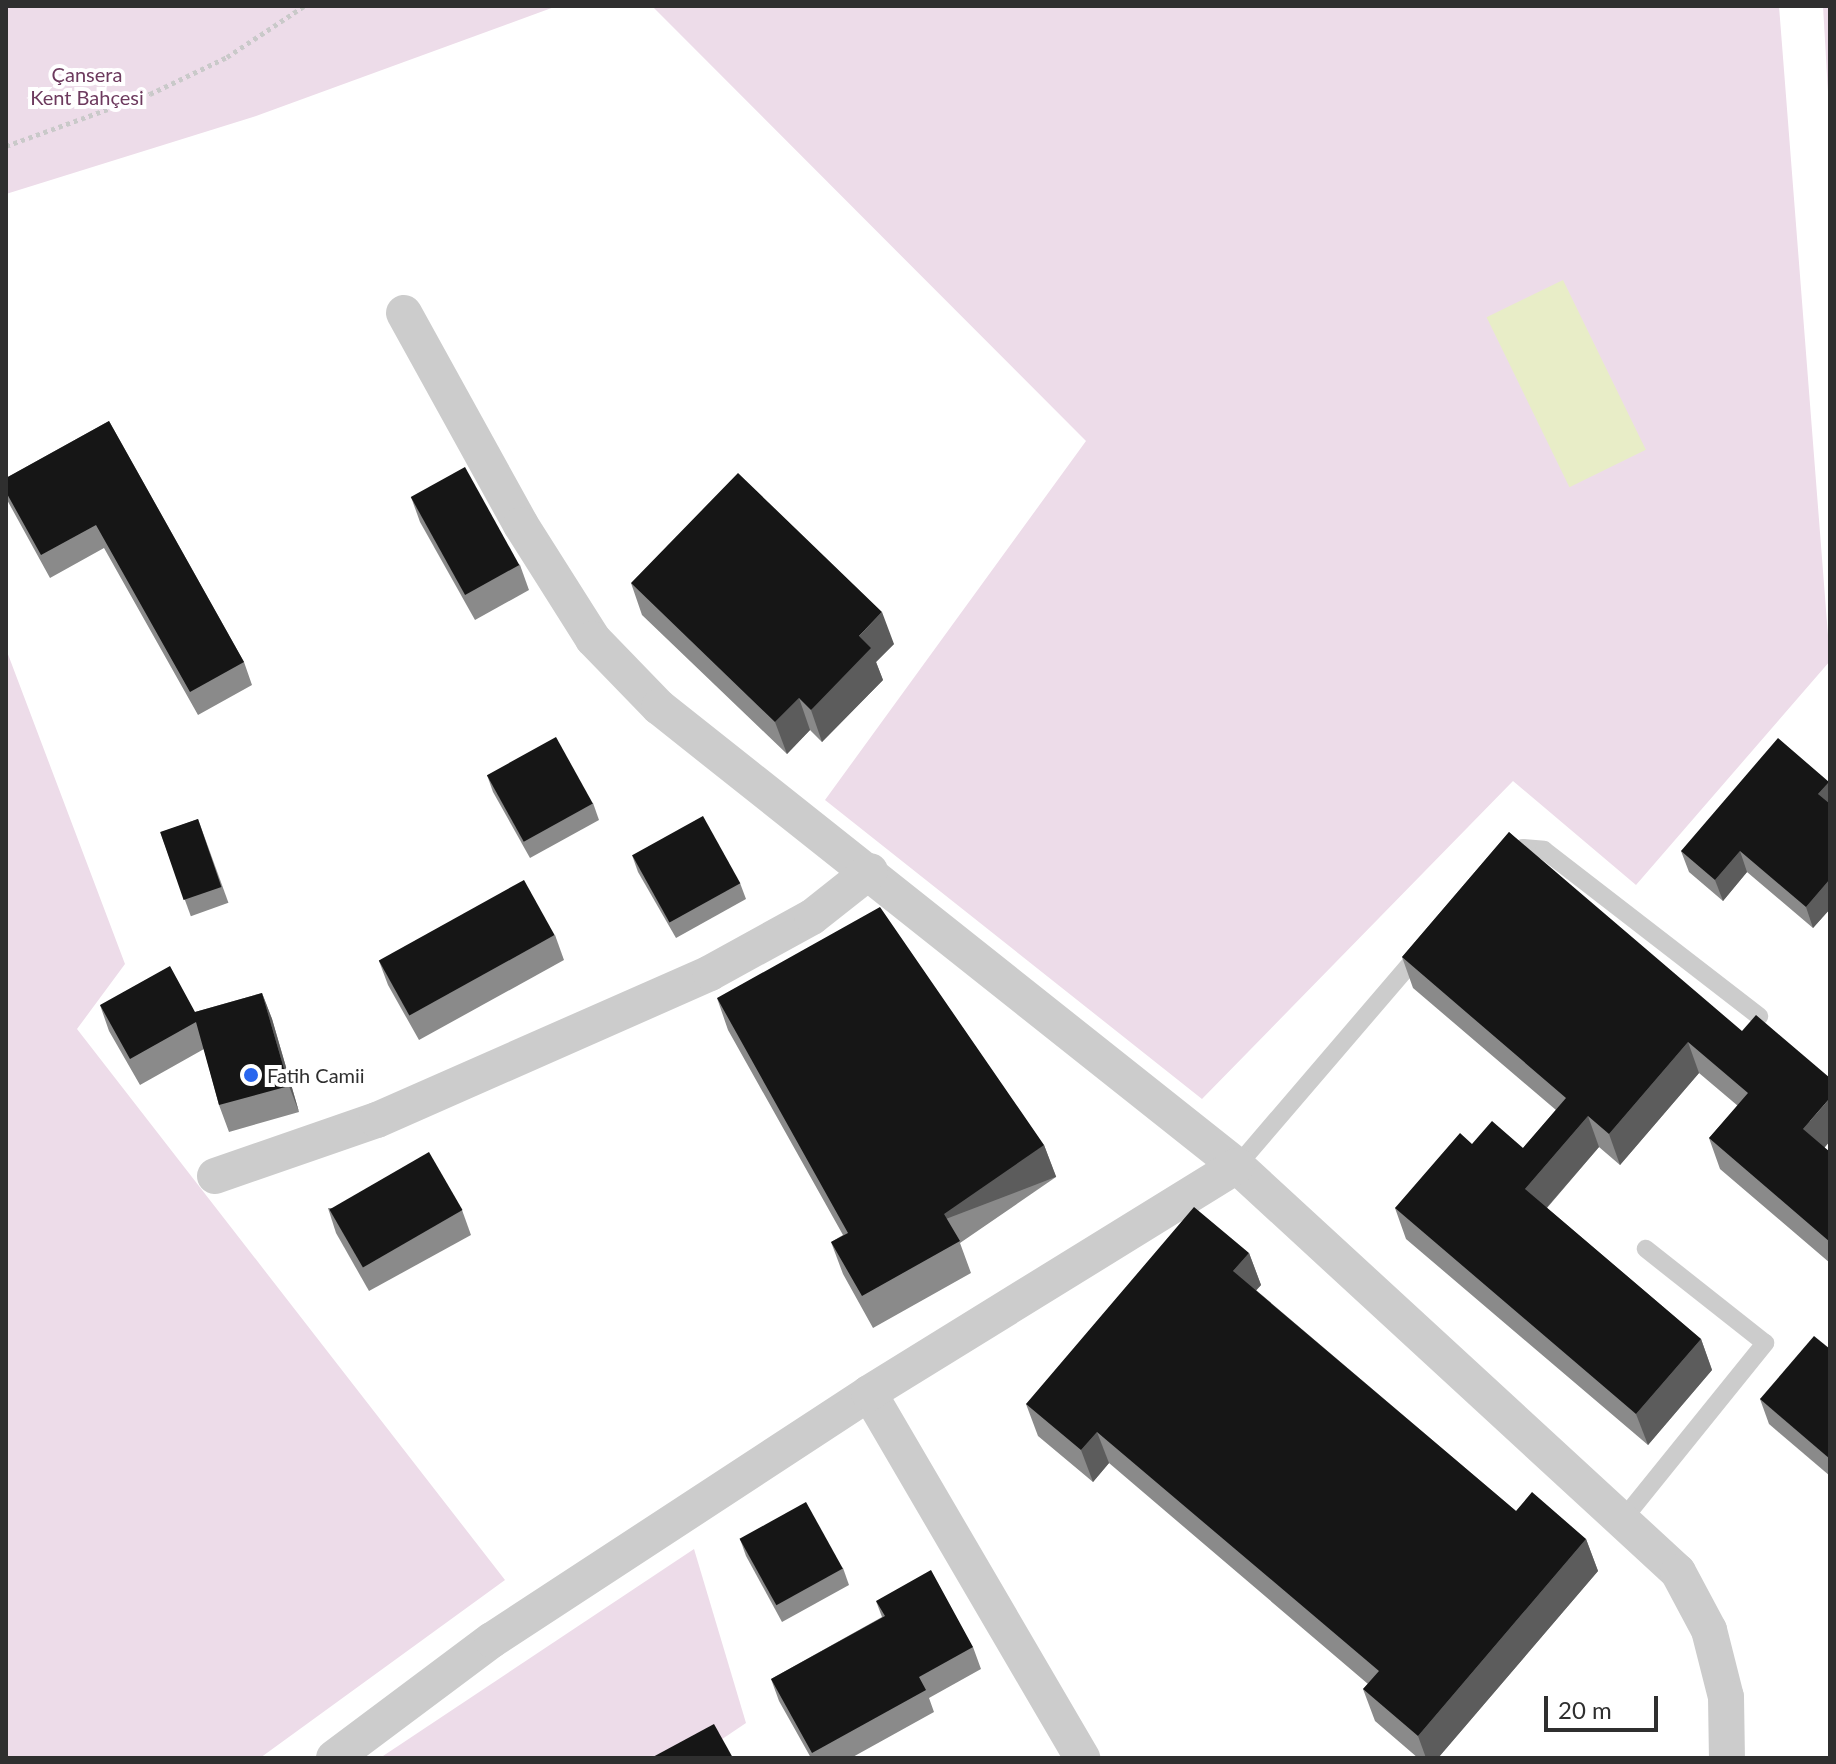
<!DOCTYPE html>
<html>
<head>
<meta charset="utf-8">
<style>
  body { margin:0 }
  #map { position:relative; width:1836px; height:1764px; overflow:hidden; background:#fff; font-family:Lato,sans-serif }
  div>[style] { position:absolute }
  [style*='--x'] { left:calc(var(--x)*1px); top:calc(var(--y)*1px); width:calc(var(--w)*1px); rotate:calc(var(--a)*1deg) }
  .green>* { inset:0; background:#eddce9 }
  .water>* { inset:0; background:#e8edc7; transform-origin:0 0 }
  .path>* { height:5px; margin-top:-2.5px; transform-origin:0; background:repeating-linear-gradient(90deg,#c9c9c9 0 4px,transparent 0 8px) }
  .service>* { height:18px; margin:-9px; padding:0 9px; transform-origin:9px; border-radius:9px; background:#ccc }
  .minor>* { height:36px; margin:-18px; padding:0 18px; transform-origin:18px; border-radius:18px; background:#ccc }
  .wall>* { inset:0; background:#8a8a8a; transform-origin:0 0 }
  .shaded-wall>* { inset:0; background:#5c5c5c; transform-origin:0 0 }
  .building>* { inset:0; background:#161616; transform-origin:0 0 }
  .dots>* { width:22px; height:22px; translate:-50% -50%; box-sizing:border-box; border:4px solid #fff; border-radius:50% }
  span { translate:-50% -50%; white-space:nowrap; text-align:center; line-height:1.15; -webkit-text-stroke:8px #fff; paint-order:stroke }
  .park-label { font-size:20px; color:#6d3a5e }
  .poi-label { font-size:20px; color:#2f2f2f }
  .left { translate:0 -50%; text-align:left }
  .frame { position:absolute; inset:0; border:8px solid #2f2f2f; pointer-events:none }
  .scale { position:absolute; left:1544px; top:1696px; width:114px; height:36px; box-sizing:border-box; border:4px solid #2f2f2f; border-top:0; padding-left:10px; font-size:24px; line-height:28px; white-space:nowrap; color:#2f2f2f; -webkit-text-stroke:6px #fff; paint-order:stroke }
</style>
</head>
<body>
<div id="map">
  <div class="green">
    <div style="clip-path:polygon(6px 6px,557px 6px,253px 117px,6px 194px)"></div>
    <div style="clip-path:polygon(652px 6px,1779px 6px,1830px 661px,1636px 885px,1513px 781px,1202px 1099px,825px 800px,1086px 441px)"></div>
    <div style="clip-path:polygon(1823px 6px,1830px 6px,1830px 127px)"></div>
    <div style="clip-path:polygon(6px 649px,125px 964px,77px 1029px,505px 1580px,260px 1758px,6px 1758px)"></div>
    <div style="clip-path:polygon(694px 1549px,746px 1723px,694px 1758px,380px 1758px)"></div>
  </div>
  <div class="water">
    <div style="left:1563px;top:280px;width:189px;height:85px;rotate:64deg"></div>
  </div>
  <div class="path">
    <div style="--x:6;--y:146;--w:153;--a:-19.9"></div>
    <div style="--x:150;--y:94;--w:85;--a:-25.7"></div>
    <div style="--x:227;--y:57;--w:92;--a:-33.5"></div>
  </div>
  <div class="service">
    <div style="--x:1505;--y:855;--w:19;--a:-21"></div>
    <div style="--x:1523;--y:848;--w:21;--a:5"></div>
    <div style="--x:1544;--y:850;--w:272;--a:37.7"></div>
    <div style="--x:1237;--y:1166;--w:284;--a:-49.4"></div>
    <div style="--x:1624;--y:1518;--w:225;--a:-51.1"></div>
    <div style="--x:1765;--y:1343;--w:152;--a:-141.7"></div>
  </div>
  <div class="minor">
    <div style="--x:404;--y:313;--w:242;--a:61.1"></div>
    <div style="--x:521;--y:525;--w:135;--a:57.7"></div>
    <div style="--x:593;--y:639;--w:95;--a:45.9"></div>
    <div style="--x:659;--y:707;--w:738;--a:38.45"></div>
    <div style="--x:1237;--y:1166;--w:599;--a:42.63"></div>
    <div style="--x:1678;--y:1572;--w:66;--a:61.9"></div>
    <div style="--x:1709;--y:1630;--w:69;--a:75.8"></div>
    <div style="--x:1726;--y:1697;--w:61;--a:89.1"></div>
    <div style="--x:215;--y:1176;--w:171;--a:-19.1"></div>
    <div style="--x:377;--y:1120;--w:364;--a:-23.8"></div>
    <div style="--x:710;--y:973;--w:116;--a:-28.8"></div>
    <div style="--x:812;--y:917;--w:74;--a:-38.4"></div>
    <div style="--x:869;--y:1393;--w:423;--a:59.7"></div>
    <div style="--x:334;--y:1758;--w:197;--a:-36.8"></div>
    <div style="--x:492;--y:1640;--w:451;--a:-33.2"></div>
    <div style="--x:869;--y:1393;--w:432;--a:-31.7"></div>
  </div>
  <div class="wall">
    <div style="clip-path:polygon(109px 421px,244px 662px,252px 685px,198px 715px,104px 548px,50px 578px,6px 498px,6px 478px)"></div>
    <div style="clip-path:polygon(411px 497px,520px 565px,529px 590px,475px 620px,420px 522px)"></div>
    <div style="clip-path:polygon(631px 583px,894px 644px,876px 662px,883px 680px,822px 742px,810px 730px,787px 754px,642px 615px)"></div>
    <div style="clip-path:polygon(487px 775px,593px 803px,599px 820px,530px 858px,493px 792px)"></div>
    <div style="clip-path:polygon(1829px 782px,1830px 909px,1813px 928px,1747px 872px,1723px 901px,1689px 872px,1681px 851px)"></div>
    <div style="left:198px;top:819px;width:89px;height:40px;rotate:70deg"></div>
    <div style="clip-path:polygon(1509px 832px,1830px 1141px,1824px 1148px,1830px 1152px,1830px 1263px,1720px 1169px,1709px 1138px,1738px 1106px,1699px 1073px,1620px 1165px,1599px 1147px,1547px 1208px,1701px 1339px,1712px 1370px,1648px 1445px,1406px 1239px,1395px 1208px,1472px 1144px,1523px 1148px,1556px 1110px,1413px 988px,1402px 957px)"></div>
    <div style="clip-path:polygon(632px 855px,740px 883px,746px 899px,676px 938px,638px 872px)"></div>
    <div style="clip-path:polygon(555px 935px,564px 960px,419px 1040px,388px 985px,379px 961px)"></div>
    <div style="clip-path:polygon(262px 993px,272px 1019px,299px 1112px,229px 1132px,219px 1105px,204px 1049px,140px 1085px,109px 1031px,100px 1005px,195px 1012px)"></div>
    <div style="clip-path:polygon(717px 998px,1044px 1145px,1056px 1177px,960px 1243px,971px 1273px,873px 1328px,843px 1274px,831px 1242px,843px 1235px,728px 1030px)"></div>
    <div style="clip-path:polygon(328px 1208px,462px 1210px,471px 1235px,369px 1291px,336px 1233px)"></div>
    <div style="clip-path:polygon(1249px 1253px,1261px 1285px,1256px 1290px,1516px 1511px,1586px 1539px,1598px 1571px,1438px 1758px,1418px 1758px,1375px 1721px,1363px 1689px,1368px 1684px,1109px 1463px,1093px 1482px,1038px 1436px,1026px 1404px)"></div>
    <div style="clip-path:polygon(1830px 1349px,1830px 1476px,1769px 1424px,1760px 1399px)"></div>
    <div style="clip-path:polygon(740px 1539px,843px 1568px,849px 1585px,782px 1622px,746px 1556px)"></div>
    <div style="clip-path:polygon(876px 1601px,973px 1647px,981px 1669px,929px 1698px,934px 1712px,851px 1758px,811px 1758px,779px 1701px,771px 1679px,882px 1617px)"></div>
  </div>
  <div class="shaded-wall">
    <div style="clip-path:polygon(882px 612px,894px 644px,876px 662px,883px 680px,822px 742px,811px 710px,859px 636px)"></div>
    <div style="clip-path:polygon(799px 698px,810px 730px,787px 754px,775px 722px)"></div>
    <div style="clip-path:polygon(1829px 782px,1830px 784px,1830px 811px,1818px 794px)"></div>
    <div style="clip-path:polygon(1740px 851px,1747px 872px,1723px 901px,1715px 880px)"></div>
    <div style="clip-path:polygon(1830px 879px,1830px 909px,1813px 928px,1806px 907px)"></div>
    <div style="clip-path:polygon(262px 993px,272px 1019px,299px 1112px,289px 1086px)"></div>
    <div style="clip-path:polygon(1688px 1042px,1699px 1073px,1620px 1165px,1609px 1134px)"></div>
    <div style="clip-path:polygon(1830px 1098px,1830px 1141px,1814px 1160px,1803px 1129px)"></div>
    <div style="clip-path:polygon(1588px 1116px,1599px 1147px,1536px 1220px,1525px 1189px)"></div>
    <div style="left:1044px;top:1145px;width:34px;height:121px;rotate:69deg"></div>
    <div style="clip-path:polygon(1249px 1253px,1261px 1285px,1245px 1303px,1233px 1271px)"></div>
    <div style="clip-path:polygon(1701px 1339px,1712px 1370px,1648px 1445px,1636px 1414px)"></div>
    <div style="clip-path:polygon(1097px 1432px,1109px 1463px,1093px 1482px,1081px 1450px)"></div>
    <div style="clip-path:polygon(1586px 1539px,1598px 1571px,1438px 1758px,1426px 1758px,1418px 1736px)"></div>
  </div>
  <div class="building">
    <div style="clip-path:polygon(109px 421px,244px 662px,190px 692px,96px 525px,41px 555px,6px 492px,6px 478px)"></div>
    <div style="left:465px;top:467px;width:112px;height:62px;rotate:61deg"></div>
    <div style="clip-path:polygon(738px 473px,882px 612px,859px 636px,871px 648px,811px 710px,799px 698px,775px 722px,631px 583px)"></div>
    <div style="left:556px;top:737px;width:76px;height:79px;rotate:61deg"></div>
    <div style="clip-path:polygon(1778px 738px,1829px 782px,1818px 794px,1830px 804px,1830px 879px,1806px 907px,1740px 851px,1715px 880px,1681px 851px)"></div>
    <div style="left:703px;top:816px;width:77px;height:81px;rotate:61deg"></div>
    <div style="left:198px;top:819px;width:72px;height:40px;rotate:71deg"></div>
    <div style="clip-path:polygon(1509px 832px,1742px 1031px,1756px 1015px,1830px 1078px,1830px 1098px,1803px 1129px,1830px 1152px,1830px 1242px,1709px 1138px,1748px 1093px,1688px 1042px,1609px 1134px,1588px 1116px,1525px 1189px,1701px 1339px,1636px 1414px,1395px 1208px,1460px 1133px,1472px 1144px,1492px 1121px,1523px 1148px,1566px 1098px,1402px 957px)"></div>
    <div style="left:524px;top:880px;width:63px;height:166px;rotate:61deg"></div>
    <div style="clip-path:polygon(880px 907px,1044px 1145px,944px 1214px,960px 1241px,862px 1296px,831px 1242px,848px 1233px,717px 998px)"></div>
    <div style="clip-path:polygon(170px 966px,195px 1012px,262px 993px,289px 1086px,219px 1105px,196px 1022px,130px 1059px,100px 1005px)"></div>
    <div style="left:429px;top:1152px;width:67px;height:115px;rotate:60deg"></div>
    <div style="clip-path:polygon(1194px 1207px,1249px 1253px,1233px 1271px,1516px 1511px,1532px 1492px,1586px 1539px,1418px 1736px,1363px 1689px,1379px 1671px,1097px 1432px,1081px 1450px,1026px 1404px)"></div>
    <div style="clip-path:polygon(1814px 1336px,1830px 1349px,1830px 1459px,1760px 1399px)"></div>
    <div style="left:806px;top:1502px;width:76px;height:76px;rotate:61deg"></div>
    <div style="clip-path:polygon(931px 1570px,973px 1647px,919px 1677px,926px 1690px,812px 1753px,771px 1679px,885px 1616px,876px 1601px)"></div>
    <div style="clip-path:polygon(714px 1724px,733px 1758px,651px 1758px)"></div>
  </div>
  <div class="dots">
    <div style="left:251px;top:1075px;background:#2966ee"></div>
  </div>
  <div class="park-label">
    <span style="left:87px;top:86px">Çansera<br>Kent Bahçesi</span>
  </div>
  <div class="poi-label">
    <span class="left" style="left:267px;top:1075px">Fatih Camii</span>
  </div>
  <div class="frame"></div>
  <div class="scale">20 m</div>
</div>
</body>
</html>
